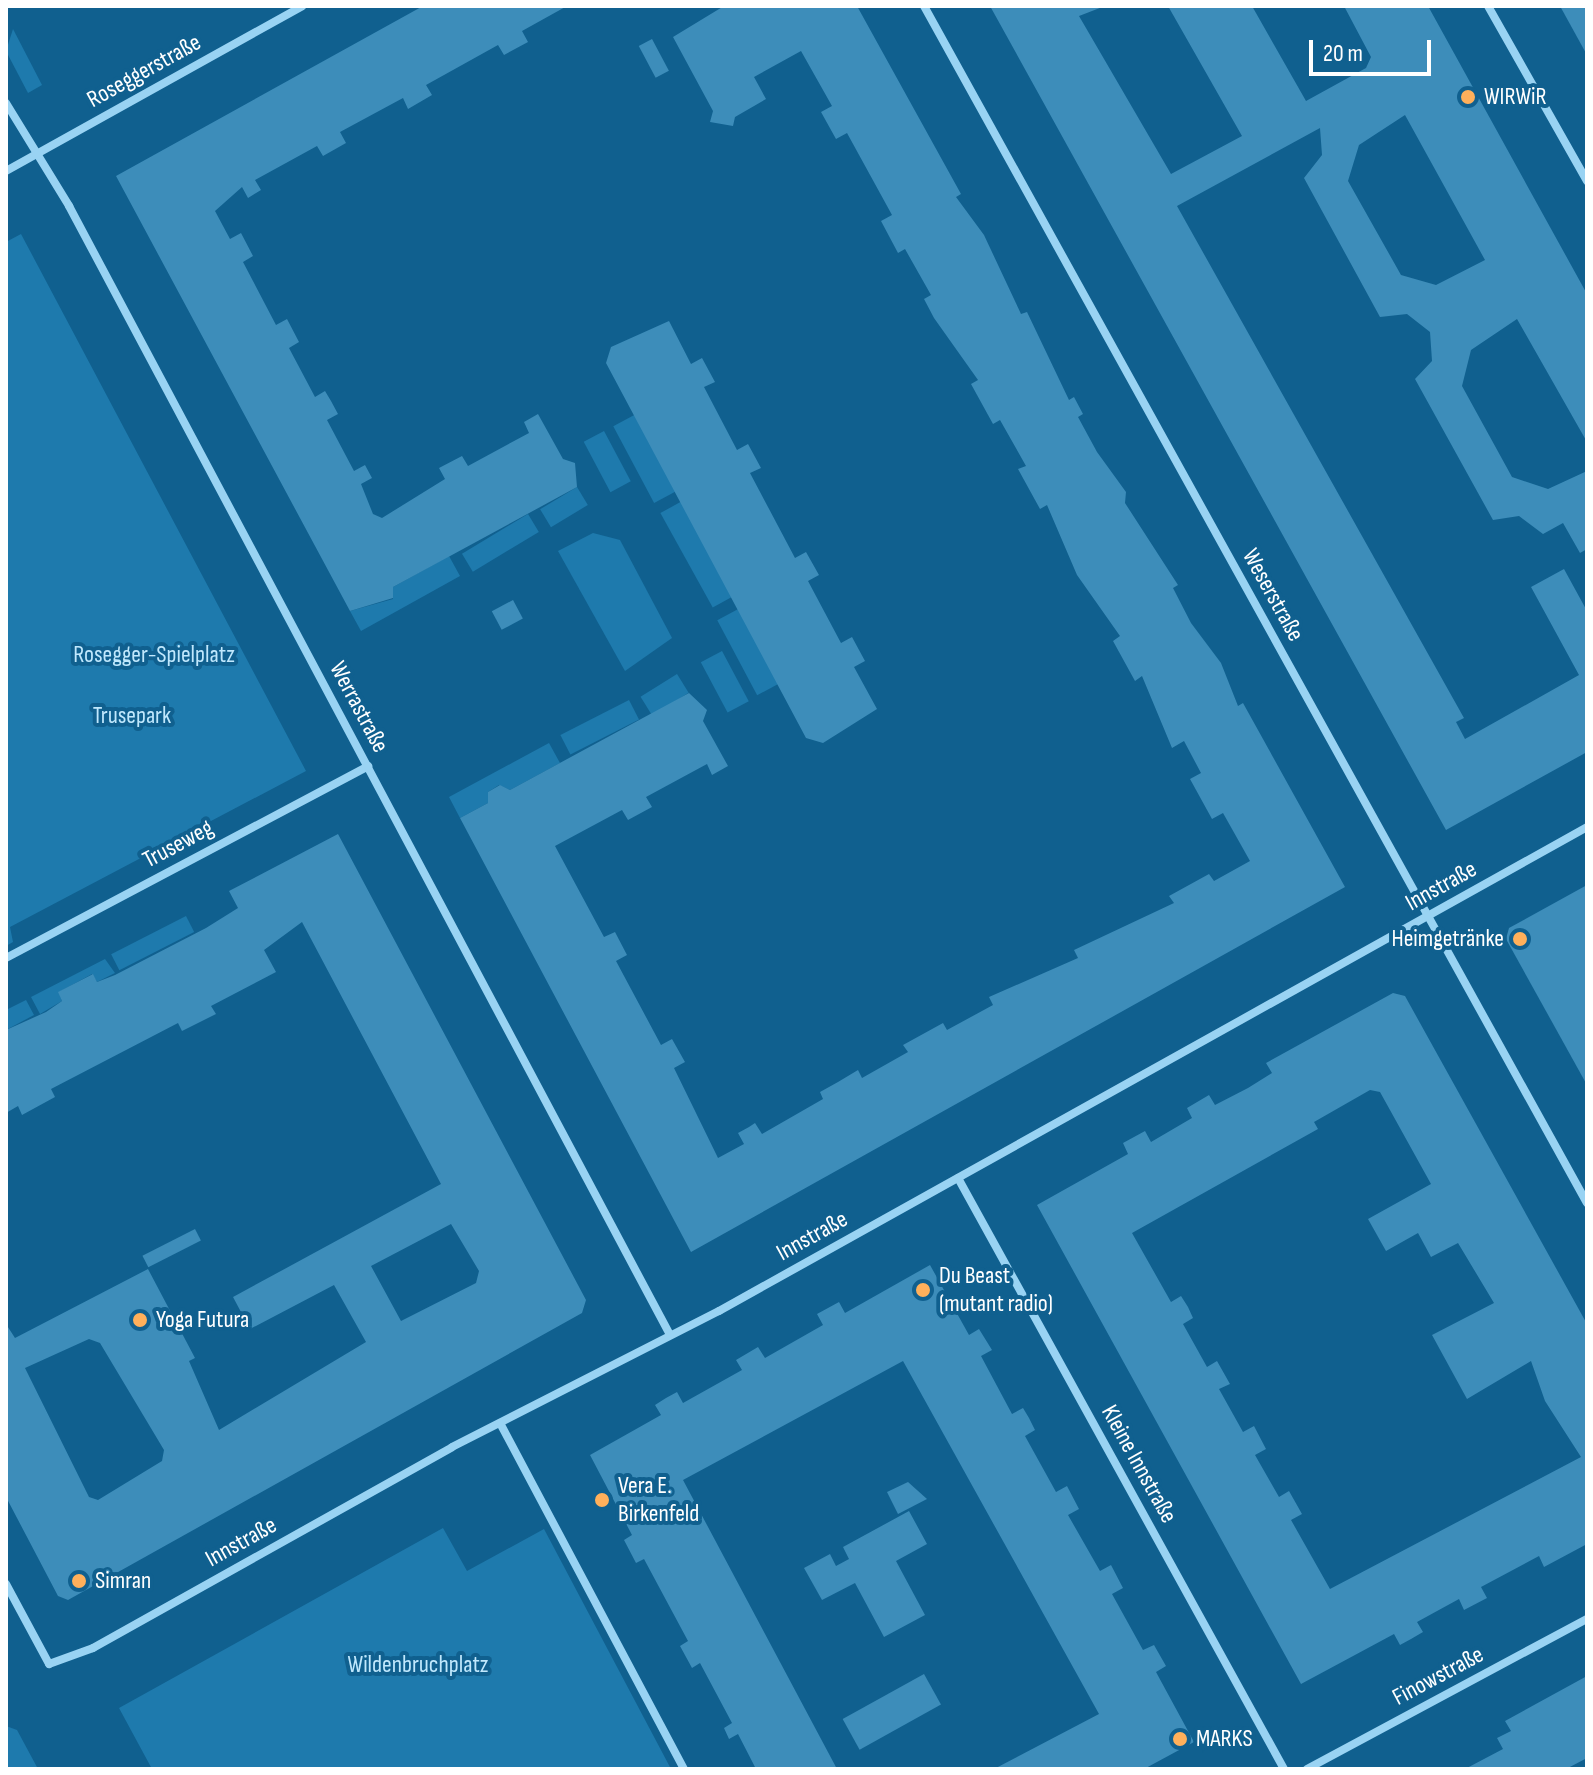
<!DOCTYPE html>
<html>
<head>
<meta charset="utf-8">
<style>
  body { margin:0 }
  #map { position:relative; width:1593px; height:1775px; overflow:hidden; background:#10608f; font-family:"Sofia Sans Condensed",sans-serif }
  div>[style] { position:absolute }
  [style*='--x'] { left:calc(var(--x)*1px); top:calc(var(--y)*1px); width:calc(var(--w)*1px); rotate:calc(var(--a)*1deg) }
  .green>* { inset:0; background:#1e7aad; transform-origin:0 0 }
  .building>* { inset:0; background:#3d8dba; transform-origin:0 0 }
  .minor>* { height:8px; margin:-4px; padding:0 4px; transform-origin:4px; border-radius:4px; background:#99d3f3 }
  .dots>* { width:22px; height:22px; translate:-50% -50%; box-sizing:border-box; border:4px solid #10608f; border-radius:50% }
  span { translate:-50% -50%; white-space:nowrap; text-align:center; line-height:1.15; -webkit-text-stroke:8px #10608f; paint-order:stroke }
  .street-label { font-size:24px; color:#fff }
  .poi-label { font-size:24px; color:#fff }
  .left { translate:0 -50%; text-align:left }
  .right { translate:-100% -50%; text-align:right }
  .park-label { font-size:24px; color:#c0e8fd }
  .frame { position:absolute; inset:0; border:8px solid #fff; pointer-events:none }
  .scale { position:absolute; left:1309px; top:40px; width:122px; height:36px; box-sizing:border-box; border:4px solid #fff; border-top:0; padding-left:10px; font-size:24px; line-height:28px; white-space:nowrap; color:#fff; -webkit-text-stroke:6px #10608f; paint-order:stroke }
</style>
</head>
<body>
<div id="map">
  <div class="green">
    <div style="clip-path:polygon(13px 29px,42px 85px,28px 93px,6px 51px)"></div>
    <div style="clip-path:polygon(21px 234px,306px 771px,10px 927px,13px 942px,6px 946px,6px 242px)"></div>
    <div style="left:638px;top:413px;width:87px;height:28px;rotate:62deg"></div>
    <div style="left:604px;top:431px;width:57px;height:23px;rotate:62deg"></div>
    <div style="left:577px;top:487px;width:21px;height:43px;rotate:59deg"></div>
    <div style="left:684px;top:500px;width:108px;height:27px;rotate:61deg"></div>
    <div style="left:528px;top:514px;width:21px;height:77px;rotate:59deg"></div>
    <div style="clip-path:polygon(593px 533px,620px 540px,672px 638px,625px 671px,558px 551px)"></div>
    <div style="clip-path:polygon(449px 556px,460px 576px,361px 631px,350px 611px,393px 599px,393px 587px)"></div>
    <div style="left:742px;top:607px;width:85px;height:28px;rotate:62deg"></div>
    <div style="left:722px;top:651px;width:57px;height:24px;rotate:62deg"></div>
    <div style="left:677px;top:674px;width:22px;height:43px;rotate:58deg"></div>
    <div style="left:629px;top:700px;width:22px;height:77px;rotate:63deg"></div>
    <div style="clip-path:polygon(549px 743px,560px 763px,510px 790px,499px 785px,488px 792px,488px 803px,460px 818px,449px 797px)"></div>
    <div style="left:186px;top:916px;width:18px;height:84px;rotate:63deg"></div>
    <div style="clip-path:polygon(105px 959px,115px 973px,97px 982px,92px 974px,59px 992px,62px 1001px,40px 1014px,31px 997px)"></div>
    <div style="clip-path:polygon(26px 1000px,34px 1015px,6px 1030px,6px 1010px)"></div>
    <div style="clip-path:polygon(443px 1528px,467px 1571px,544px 1529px,671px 1769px,152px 1769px,119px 1708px)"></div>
    <div style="clip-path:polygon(6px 1726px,17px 1730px,38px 1769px,6px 1769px)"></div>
  </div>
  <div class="building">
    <div style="clip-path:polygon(423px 6px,567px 6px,522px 31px,528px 42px,504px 55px,498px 45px,426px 85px,432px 95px,408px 109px,403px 98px,340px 132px,346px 143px,323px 156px,317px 146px,255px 180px,261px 190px,248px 198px,242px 187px,215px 211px,230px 239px,241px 233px,253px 256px,243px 262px,276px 325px,287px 319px,299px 342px,289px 348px,315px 397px,325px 391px,331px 401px,338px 414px,327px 420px,354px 471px,365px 465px,372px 478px,361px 484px,373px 514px,382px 518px,445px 479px,439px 468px,462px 456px,468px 466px,529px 433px,524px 422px,538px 414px,563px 459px,575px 463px,577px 487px,393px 587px,393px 598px,350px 611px,116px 176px)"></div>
    <div style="clip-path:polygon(724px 6px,857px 6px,961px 194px,956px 197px,984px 235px,1021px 314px,1027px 312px,1069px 400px,1074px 397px,1083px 414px,1078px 417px,1097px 452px,1126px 492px,1125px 503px,1178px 585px,1173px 588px,1191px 623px,1221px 663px,1238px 706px,1243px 703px,1345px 887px,691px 1252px,460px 818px,488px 803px,488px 792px,500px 785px,510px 790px,689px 693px,707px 710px,703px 721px,728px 766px,712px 775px,707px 764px,646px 797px,652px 807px,628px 820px,622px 810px,555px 846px,604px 937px,615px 932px,627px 955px,616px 961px,661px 1045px,672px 1039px,685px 1062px,674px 1068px,718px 1158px,744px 1144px,738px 1133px,749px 1127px,755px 1123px,762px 1134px,823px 1099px,820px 1092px,838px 1082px,858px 1070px,862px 1078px,908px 1052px,903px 1045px,943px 1023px,947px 1030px,993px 1005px,989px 997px,1078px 958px,1074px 950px,1174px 903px,1169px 896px,1209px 874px,1214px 881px,1250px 861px,1223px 813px,1212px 819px,1190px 779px,1201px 773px,1184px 741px,1172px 748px,1142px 676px,1135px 681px,1113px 641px,1120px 636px,1077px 575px,1047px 505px,1040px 509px,1018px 469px,1026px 466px,1000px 420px,993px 424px,971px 384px,978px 380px,934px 318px,924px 299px,931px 295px,905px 249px,898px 253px,881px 221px,892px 215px,847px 133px,836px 139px,821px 112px,832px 106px,801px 51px,754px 77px,766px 99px,735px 117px,733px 126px,710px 122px,713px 111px,673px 37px)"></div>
    <div style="clip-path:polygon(evenodd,990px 6px,1105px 6px,1079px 16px,1171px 174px,1242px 136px,1168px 6px,1252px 6px,1306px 101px,1366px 68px,1371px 57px,1344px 6px,1428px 6px,1587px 294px,1587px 442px,1517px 319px,1471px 350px,1462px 386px,1512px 477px,1548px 489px,1587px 471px,1587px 549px,1580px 553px,1563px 523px,1543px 534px,1519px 516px,1493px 520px,1415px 379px,1432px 361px,1430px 332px,1407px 314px,1380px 317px,1304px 178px,1322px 155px,1320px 128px,1177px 206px,1464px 718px,1456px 722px,1465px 739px,1579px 675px,1531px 587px,1564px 569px,1587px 611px,1587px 752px,1446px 830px,990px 6px,1405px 115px,1485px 260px,1436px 285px,1401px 275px,1348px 181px,1359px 145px,1405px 115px)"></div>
    <div style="clip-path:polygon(1560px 6px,1587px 6px,1587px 55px)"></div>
    <div style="left:652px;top:39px;width:36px;height:15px;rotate:62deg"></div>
    <div style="clip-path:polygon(669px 321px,691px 364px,702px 358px,715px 382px,704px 387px,737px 450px,748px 444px,761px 468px,750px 473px,795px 558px,806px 552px,819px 575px,808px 581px,841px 643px,852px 637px,865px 661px,854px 667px,877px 709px,823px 743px,806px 738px,606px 363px,611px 347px)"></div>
    <div style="left:513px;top:600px;width:21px;height:24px;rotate:62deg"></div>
    <div style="clip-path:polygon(evenodd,338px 834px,586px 1300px,582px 1313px,68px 1600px,58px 1596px,6px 1497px,6px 1324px,15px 1338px,148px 1269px,195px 1358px,189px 1361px,219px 1430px,366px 1342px,334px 1285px,250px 1329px,233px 1297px,441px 1184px,302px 922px,264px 950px,276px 972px,211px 1006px,216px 1014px,182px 1031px,178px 1023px,51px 1089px,55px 1097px,22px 1115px,18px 1106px,6px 1113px,6px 1030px,46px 1012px,62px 1001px,58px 992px,93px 974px,97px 982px,115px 975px,206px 928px,238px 908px,229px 891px,338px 834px,451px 1224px,479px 1271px,476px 1283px,401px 1321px,371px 1266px,451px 1224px,338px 834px,89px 1339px,100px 1343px,164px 1450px,162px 1461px,98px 1500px,89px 1497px,25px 1368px,89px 1339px)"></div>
    <div style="clip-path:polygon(1587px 885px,1587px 1085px,1506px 939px,1509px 928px)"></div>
    <div style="clip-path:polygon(evenodd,1393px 993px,1405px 996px,1587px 1324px,1587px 1544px,1544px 1567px,1539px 1556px,1481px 1587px,1487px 1598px,1464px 1610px,1459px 1599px,1417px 1622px,1423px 1632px,1411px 1639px,1400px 1645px,1394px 1634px,1301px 1684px,1037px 1205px,1128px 1154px,1123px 1143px,1145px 1131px,1151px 1142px,1192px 1118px,1187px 1108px,1209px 1095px,1215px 1105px,1248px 1088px,1272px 1073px,1266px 1063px,1393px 993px,1370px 1090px,1380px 1092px,1431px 1184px,1368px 1219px,1386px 1251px,1418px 1233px,1431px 1257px,1458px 1243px,1494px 1303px,1432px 1335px,1467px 1399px,1531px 1361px,1545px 1401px,1581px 1457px,1330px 1589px,1291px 1520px,1302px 1514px,1289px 1491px,1279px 1497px,1255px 1455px,1266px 1449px,1254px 1426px,1243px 1432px,1219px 1389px,1230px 1384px,1217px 1361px,1207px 1367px,1183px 1324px,1193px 1318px,1188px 1307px,1181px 1296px,1171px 1302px,1132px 1233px,1318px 1129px,1314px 1122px,1370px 1090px)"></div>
    <div style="left:195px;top:1229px;width:13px;height:59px;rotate:63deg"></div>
    <div style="clip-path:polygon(930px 1265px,969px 1335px,979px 1329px,992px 1350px,981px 1356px,1012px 1414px,1023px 1408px,1029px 1418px,1035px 1430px,1025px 1436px,1056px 1492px,1067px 1486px,1079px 1509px,1068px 1515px,1100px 1571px,1111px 1565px,1123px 1588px,1112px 1594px,1143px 1650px,1154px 1645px,1166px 1666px,1156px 1672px,1194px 1742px,1144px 1769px,994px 1769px,1099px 1714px,903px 1361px,683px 1480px,837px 1769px,756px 1769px,738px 1734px,729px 1739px,724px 1728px,732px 1723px,700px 1663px,692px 1668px,680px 1646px,688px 1641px,644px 1559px,636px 1563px,624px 1540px,632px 1535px,590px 1455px,661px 1415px,655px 1405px,666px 1398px,677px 1392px,683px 1403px,742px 1370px,736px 1360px,758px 1347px,765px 1358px,823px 1325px,817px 1314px,839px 1302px,845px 1313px)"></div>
    <div style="clip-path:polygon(908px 1482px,927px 1499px,898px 1514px,887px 1492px)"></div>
    <div style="clip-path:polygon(909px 1511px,927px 1544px,896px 1561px,925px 1615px,884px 1637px,855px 1583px,822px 1600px,804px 1568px,830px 1554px,836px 1566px,849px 1559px,843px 1547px)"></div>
    <div style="left:924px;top:1674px;width:35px;height:93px;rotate:61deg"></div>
    <div style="clip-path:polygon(1587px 1676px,1587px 1758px,1566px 1769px,1465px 1769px,1503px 1749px,1497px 1738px,1511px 1731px,1505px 1721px)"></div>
  </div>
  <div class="minor">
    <div style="--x:924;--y:6;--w:1368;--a:61.02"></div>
    <div style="--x:1488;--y:6;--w:201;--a:60.5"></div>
    <div style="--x:6;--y:103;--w:121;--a:58.5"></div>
    <div style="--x:69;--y:206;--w:1279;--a:61.97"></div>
    <div style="--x:6;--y:171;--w:339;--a:-29.1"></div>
    <div style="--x:6;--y:958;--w:410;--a:-27.9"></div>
    <div style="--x:958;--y:1178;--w:675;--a:61.12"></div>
    <div style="--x:500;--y:1423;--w:392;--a:62"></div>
    <div style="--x:6;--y:1584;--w:91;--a:61.7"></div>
    <div style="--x:49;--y:1664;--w:47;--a:-20"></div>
    <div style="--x:93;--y:1648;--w:411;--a:-29.2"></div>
    <div style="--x:452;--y:1447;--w:300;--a:-27"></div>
    <div style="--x:719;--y:1311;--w:994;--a:-29.14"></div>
    <div style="--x:1307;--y:1769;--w:318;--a:-28.2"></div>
  </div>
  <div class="dots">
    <div style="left:1468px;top:97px;background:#ffb05b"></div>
    <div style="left:1520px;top:939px;background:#ffb05b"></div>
    <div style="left:923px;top:1290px;background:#ffb05b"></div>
    <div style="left:140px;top:1320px;background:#ffb05b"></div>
    <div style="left:602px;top:1500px;background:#ffb05b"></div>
    <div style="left:79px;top:1581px;background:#ffb05b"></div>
    <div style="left:1180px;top:1739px;background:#ffb05b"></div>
  </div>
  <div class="street-label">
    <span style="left:144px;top:71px;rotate:-29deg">Roseggerstraße</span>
    <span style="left:1273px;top:595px;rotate:61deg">Weserstraße</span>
    <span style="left:359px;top:707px;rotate:62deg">Werrastraße</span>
    <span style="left:178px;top:844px;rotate:-28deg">Truseweg</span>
    <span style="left:1441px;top:886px;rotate:-29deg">Innstraße</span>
    <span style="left:812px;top:1236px;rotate:-29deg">Innstraße</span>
    <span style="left:1139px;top:1464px;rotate:61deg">Kleine Innstraße</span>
    <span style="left:241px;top:1542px;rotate:-29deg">Innstraße</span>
    <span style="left:1438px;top:1676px;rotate:-28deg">Finowstraße</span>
  </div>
  <div class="poi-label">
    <span class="left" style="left:1484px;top:97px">WIRWiR</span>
    <span class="right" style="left:1504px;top:939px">Heimgetränke</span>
    <span class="left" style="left:939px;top:1290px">Du Beast<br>(mutant radio)</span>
    <span class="left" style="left:156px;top:1320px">Yoga Futura</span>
    <span class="left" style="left:618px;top:1500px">Vera E.<br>Birkenfeld</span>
    <span class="left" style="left:95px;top:1581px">Simran</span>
    <span class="left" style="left:1196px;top:1739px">MARKS</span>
  </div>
  <div class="park-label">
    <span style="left:154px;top:655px">Rosegger-Spielplatz</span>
    <span style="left:132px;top:716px">Trusepark</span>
    <span style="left:418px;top:1665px">Wildenbruchplatz</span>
  </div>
  <div class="frame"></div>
  <div class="scale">20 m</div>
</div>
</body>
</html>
